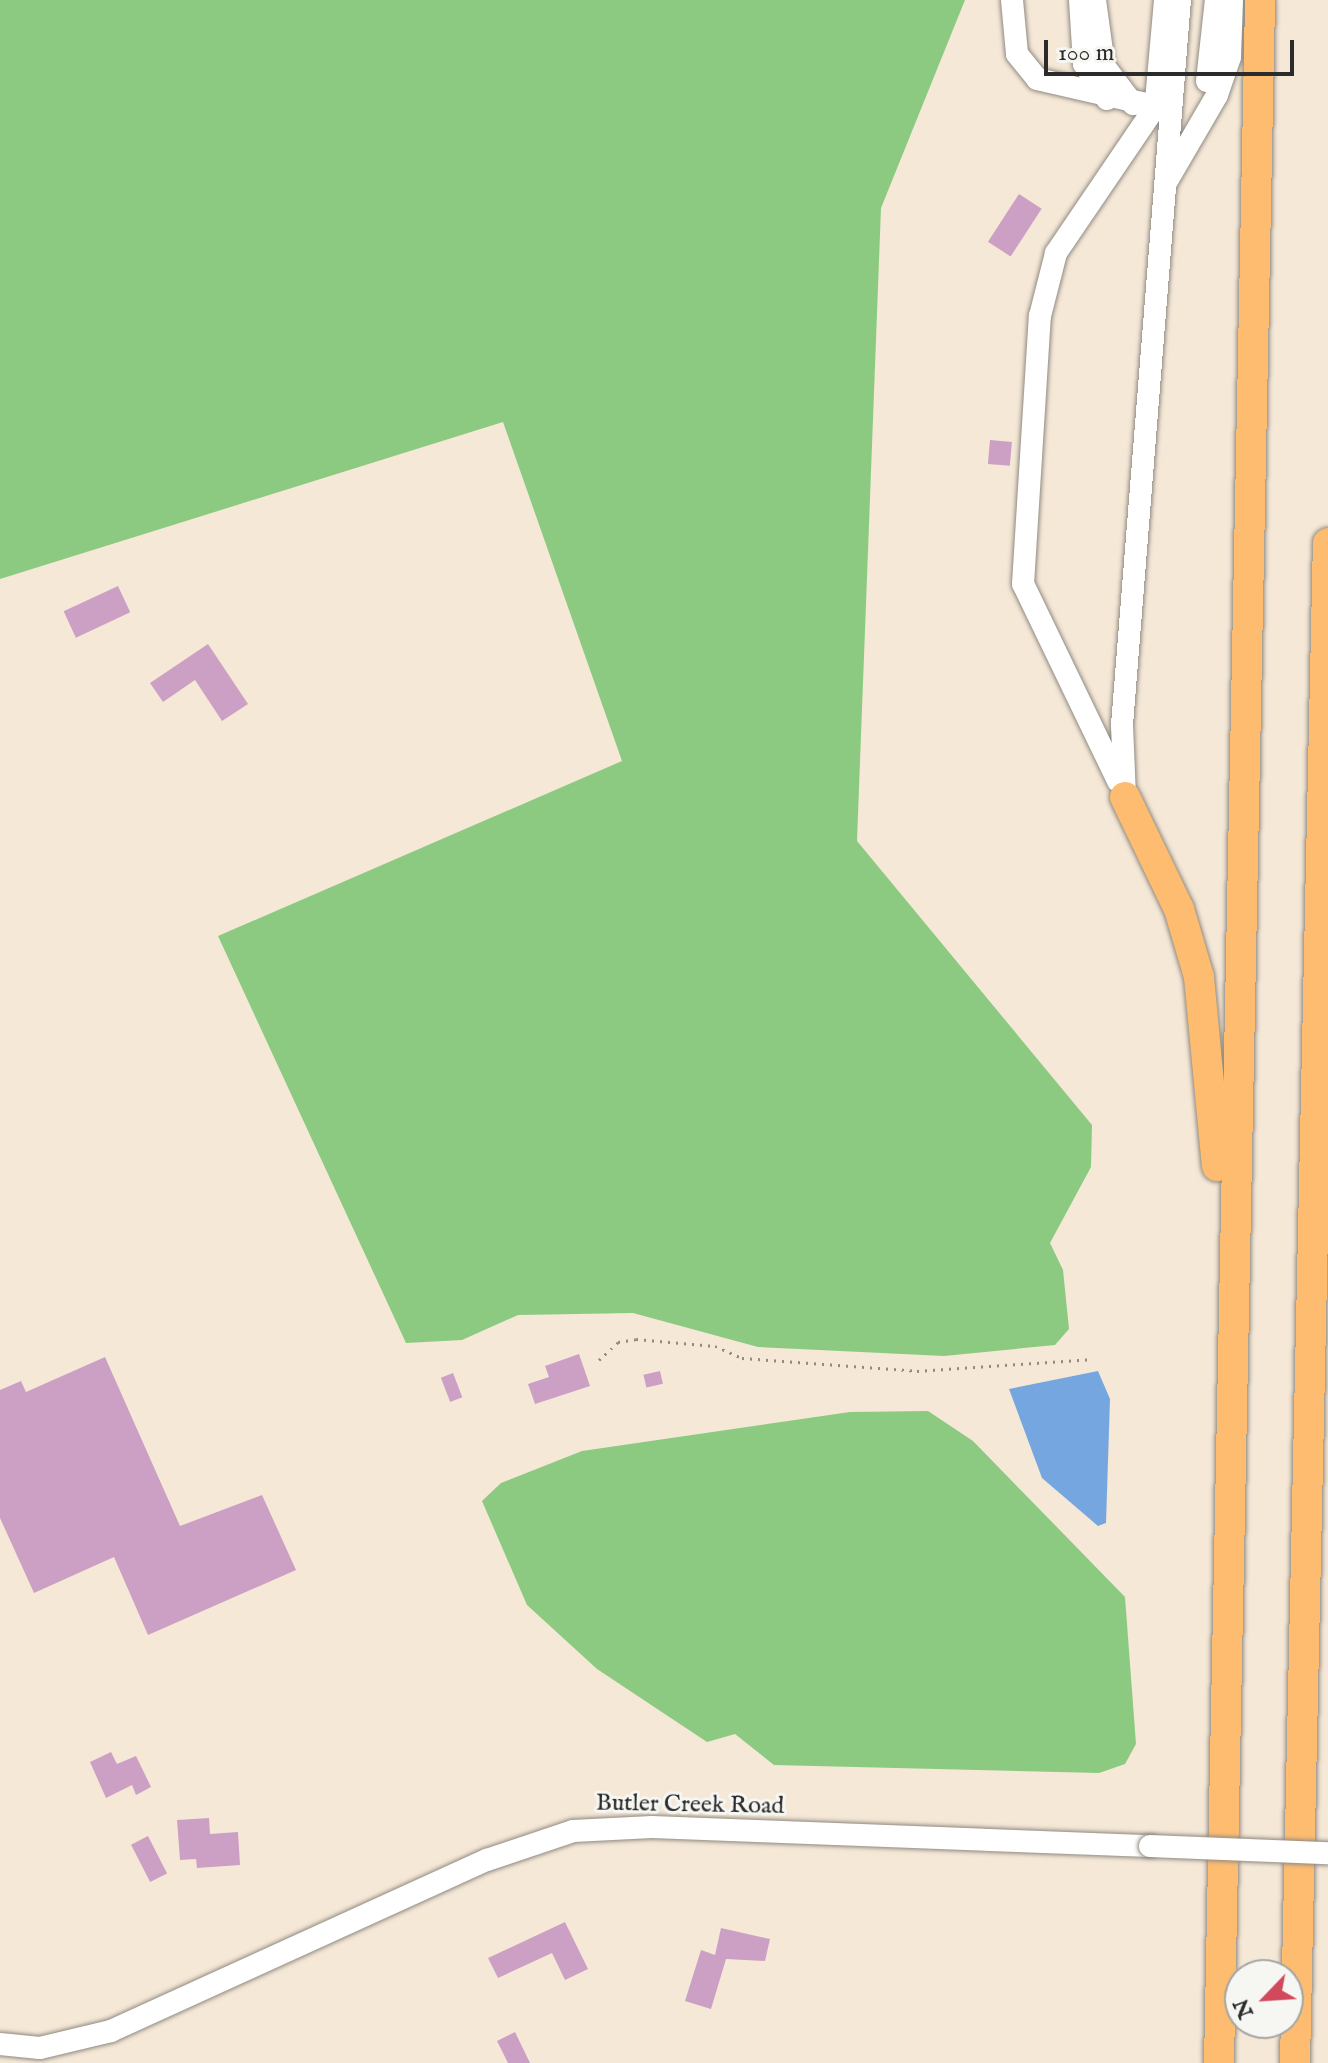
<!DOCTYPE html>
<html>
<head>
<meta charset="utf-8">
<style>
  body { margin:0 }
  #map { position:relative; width:1328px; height:2063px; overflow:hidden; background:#f5e8d7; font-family:"IM FELL English",serif }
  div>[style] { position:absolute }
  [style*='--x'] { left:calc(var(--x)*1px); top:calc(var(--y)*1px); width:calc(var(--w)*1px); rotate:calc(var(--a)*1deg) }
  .green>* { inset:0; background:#8bca80 }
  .water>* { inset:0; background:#76a6e0 }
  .building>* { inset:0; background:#cca0c5; transform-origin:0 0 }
  .path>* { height:3px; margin-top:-1.5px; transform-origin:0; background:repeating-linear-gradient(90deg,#908a81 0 2px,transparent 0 8px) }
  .roads { filter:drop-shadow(0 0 2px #908a81) drop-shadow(0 0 2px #908a81) }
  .minor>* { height:22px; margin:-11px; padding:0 11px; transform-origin:11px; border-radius:11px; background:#fff }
  .highway>* { height:30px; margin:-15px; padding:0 15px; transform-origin:15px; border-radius:15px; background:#fdbc70 }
  .bridges { filter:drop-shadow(0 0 2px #908a81) drop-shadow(0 0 2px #908a81) }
  .minor-bridge>* { height:22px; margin:-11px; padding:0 11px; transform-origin:11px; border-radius:11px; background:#fff }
  span { translate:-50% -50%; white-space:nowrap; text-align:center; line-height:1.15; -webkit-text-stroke:6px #f6f6f2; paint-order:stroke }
  .street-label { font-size:24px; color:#2b2b2b }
  .north { position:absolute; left:1224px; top:1959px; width:80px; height:80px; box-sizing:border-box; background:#f6f6f2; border:2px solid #a5a5a2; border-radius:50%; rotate:245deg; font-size:22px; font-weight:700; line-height:32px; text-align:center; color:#2b2b2b }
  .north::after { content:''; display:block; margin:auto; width:28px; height:36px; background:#d1495b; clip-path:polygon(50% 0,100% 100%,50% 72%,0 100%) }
  .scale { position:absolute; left:1044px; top:40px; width:250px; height:36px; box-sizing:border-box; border:4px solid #2b2b2b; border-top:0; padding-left:10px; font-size:24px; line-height:28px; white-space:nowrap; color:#2b2b2b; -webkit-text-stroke:6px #f6f6f2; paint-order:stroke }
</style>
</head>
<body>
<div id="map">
  <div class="green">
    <div style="clip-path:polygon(0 0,965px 0,881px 208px,857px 841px,1092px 1125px,1091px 1167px,1050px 1243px,1063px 1270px,1069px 1329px,1055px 1345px,944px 1356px,758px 1347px,633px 1313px,518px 1315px,462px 1340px,406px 1343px,218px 936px,622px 761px,503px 422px,0 579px)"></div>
    <div style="clip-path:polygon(928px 1411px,973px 1441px,1125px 1597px,1136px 1744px,1125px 1764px,1099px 1773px,774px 1765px,735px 1734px,707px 1742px,597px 1669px,527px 1605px,482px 1501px,501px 1483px,582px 1451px,850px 1412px)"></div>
  </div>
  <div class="water">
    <div style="clip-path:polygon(1098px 1371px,1110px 1399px,1106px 1523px,1098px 1526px,1042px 1478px,1009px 1389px)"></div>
  </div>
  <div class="building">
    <div style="left:1019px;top:194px;width:27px;height:57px;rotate:33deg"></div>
    <div style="left:990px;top:440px;width:22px;height:24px;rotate:5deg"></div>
    <div style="left:118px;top:586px;width:29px;height:60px;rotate:65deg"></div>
    <div style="clip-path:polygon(208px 644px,248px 704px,222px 721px,195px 680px,163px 702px,150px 683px)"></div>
    <div style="clip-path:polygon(579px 1354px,590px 1386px,535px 1404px,528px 1384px,549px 1377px,545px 1366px)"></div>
    <div style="clip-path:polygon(105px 1357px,180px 1526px,262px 1495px,296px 1570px,148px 1635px,114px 1557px,34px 1593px,0 1518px,0 1390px,21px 1381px,26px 1392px)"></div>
    <div style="left:660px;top:1371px;width:13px;height:17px;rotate:77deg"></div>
    <div style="left:453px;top:1373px;width:26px;height:13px;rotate:69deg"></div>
    <div style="clip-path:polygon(111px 1752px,117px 1764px,136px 1756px,151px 1787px,136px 1795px,132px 1785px,106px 1798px,90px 1762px)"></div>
    <div style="clip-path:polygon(209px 1818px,210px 1834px,238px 1832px,240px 1865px,197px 1868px,196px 1859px,180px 1860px,177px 1820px)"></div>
    <div style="left:148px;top:1836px;width:42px;height:19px;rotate:63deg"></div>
    <div style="clip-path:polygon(565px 1922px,588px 1969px,565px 1980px,552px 1953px,498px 1978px,488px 1958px)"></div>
    <div style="clip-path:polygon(721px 1928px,770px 1939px,765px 1961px,726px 1959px,711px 2009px,685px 2001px,701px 1950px,715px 1955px)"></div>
    <div style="clip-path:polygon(515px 2032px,530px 2063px,508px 2063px,497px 2041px)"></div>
  </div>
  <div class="path">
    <div style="--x:599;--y:1360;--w:26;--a:-43"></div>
    <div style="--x:618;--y:1342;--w:18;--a:-9"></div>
    <div style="--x:636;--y:1339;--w:79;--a:5.1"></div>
    <div style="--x:715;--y:1346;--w:30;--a:24"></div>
    <div style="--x:742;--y:1358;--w:175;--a:4.2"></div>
    <div style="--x:917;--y:1371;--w:174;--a:-3.9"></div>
  </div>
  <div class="roads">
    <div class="minor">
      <div style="--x:1012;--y:0;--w:54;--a:84.7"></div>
      <div style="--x:1017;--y:54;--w:32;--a:51"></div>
      <div style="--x:1037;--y:79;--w:121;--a:12.9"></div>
      <div style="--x:1080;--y:0;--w:64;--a:86.4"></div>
      <div style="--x:1084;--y:64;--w:42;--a:56.7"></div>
      <div style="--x:1095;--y:0;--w:67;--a:82.2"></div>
      <div style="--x:1104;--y:66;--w:48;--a:52.7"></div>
      <div style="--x:1207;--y:81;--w:81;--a:-83.7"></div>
      <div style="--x:1156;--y:101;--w:101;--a:-84.9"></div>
      <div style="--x:1167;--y:181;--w:99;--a:-59.8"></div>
      <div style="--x:1217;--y:95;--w:40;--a:-71.1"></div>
      <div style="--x:1230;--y:57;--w:57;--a:-88"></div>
      <div style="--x:1118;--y:781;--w:219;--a:-115.7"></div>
      <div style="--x:1023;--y:584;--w:269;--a:-86.4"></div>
      <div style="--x:1040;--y:316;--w:65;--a:-75.7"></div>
      <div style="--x:1056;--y:253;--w:208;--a:-55.8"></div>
      <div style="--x:1125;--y:797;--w:72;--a:-92.4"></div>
      <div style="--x:1122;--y:725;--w:727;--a:-85.43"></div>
      <div style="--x:0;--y:2044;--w:40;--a:5.7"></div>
      <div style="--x:40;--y:2048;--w:73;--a:-13.5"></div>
      <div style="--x:111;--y:2031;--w:413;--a:-24.5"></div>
      <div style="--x:487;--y:1860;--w:91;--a:-18.6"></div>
      <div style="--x:573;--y:1831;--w:79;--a:-2.9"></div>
      <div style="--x:652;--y:1827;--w:498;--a:2.2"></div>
    </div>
    <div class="highway">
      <div style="--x:1125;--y:797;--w:124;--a:64.3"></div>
      <div style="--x:1179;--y:909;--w:71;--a:73.6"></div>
      <div style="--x:1199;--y:977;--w:190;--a:84.6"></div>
      <div style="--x:1219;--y:2063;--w:2063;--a:-88.86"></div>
      <div style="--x:1295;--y:2063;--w:1520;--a:-88.76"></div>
    </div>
  </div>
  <div class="bridges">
    <div class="minor-bridge">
      <div style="--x:1150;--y:1846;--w:178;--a:2.3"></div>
    </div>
  </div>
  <div class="street-label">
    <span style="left:690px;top:1805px;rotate:1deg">Butler Creek Road</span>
  </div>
  <div class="north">N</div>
  <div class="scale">100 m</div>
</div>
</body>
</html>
